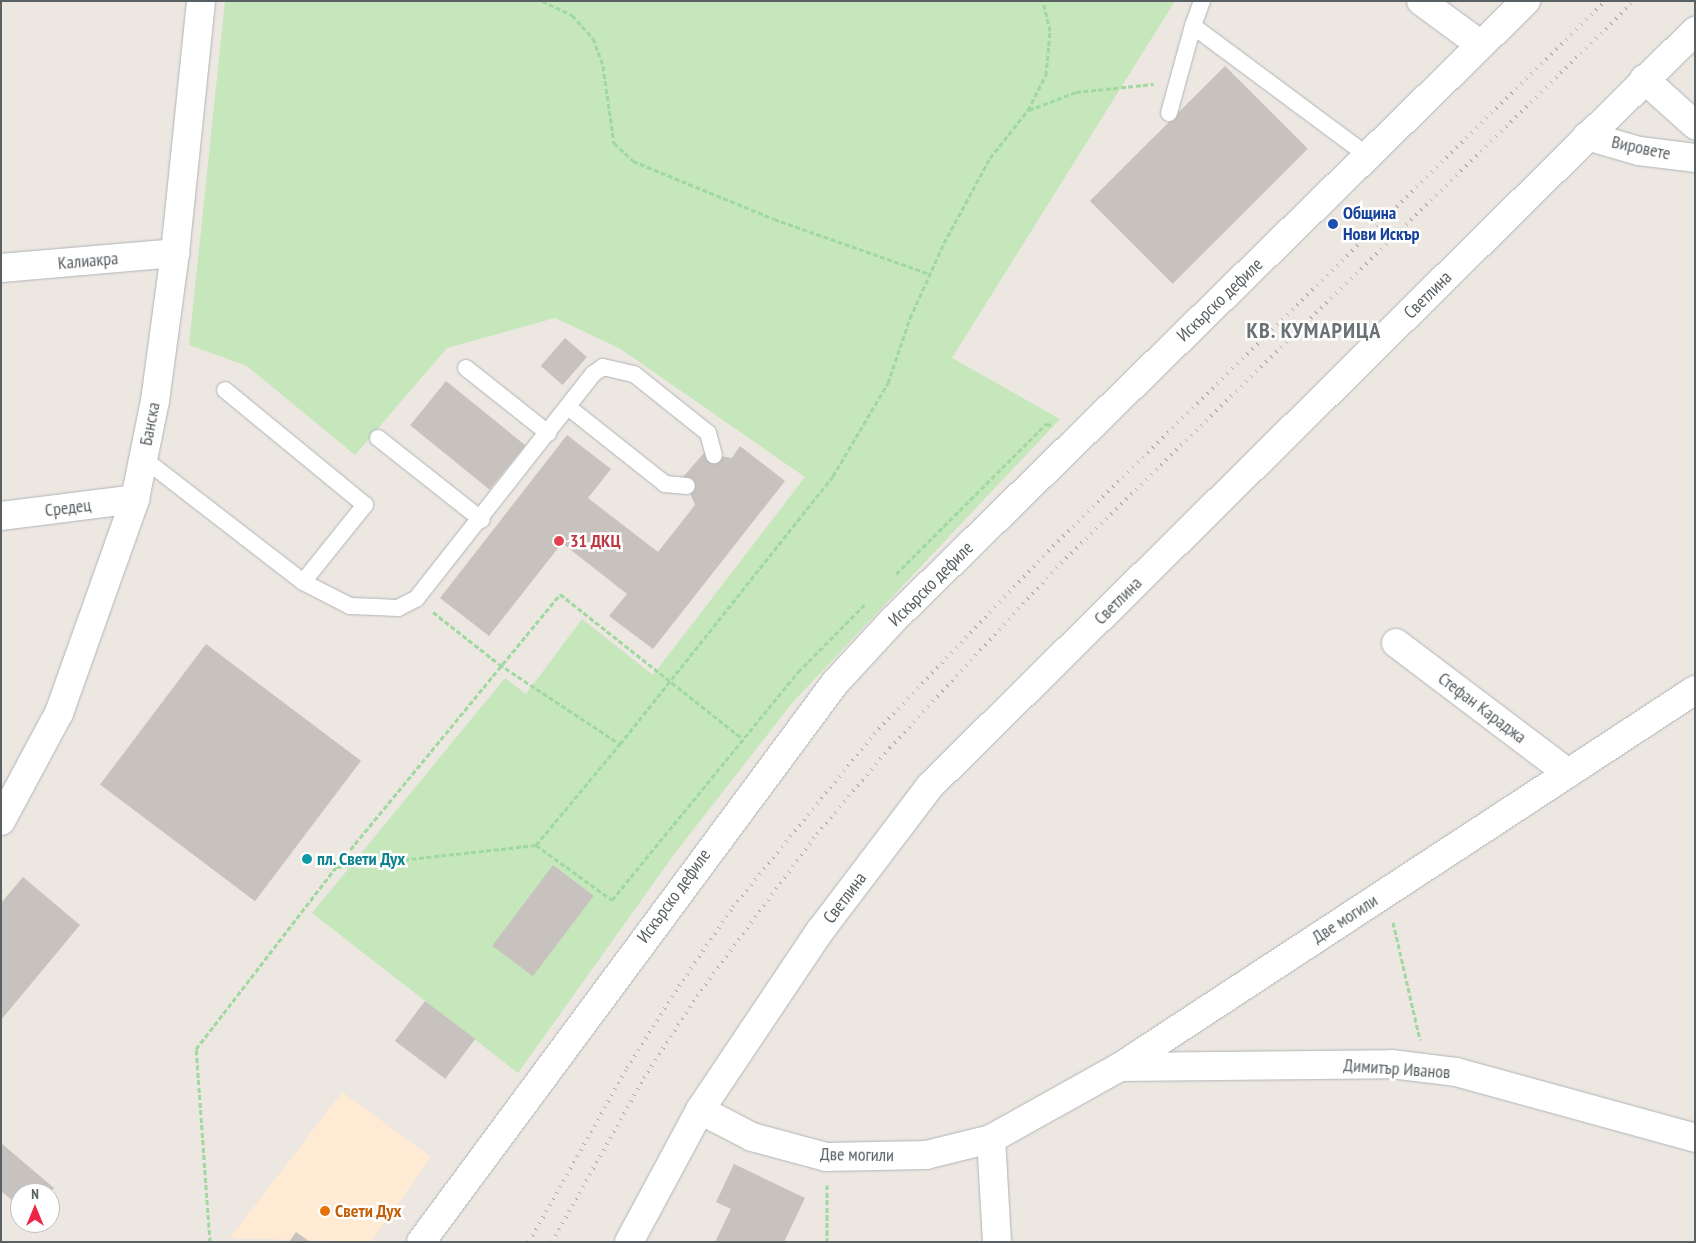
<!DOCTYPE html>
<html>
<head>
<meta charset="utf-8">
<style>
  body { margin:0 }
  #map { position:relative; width:1696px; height:1243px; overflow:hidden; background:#ede7e1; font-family:"PT Sans Narrow",sans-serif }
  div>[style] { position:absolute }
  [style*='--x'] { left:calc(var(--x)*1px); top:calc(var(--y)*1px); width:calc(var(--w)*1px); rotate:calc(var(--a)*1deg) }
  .commercial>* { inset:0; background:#ffead4 }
  .green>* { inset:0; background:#c6e6bc }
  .building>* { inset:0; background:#c8c2be; transform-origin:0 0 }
  .path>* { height:3px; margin-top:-1.5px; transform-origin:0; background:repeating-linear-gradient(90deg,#9fd99f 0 5px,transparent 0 7.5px) }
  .roads { filter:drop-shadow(0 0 1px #afb4b7) drop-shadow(0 0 1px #afb4b7) }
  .lane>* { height:16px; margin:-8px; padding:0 8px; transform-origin:8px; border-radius:8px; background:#fff }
  .street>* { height:28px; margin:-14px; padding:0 14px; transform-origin:14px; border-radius:14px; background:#fff }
  .secondary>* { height:28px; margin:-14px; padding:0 14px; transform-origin:14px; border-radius:14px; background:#fff }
  .rail>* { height:4px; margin-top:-2px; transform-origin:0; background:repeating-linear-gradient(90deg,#afb0b1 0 1px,transparent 0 7px) }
  .dots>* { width:14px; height:14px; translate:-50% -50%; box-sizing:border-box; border:2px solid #fff; border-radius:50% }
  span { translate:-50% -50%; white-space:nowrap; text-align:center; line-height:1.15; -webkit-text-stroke:5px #fff; paint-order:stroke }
  .street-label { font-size:18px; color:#596063 }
  .transit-label { font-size:18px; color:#164399; font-weight:700 }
  .left { translate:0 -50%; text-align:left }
  .health-label { font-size:18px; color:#be3a42; font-weight:700 }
  .culture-label { font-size:18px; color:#0d838f; font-weight:700 }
  .food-label { font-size:18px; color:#c56008; font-weight:700 }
  .district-label { font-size:22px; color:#6a7275; font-weight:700; letter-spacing:1px }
  .frame { position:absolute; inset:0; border:2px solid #596063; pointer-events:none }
  .north { position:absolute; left:10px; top:1183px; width:50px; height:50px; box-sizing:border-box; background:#fff; border:1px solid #bdbfc1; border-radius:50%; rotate:0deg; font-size:14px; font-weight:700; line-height:20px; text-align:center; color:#596063 }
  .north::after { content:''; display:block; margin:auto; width:18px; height:22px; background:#ef2547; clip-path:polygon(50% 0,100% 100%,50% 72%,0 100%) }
</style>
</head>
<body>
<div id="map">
  <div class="commercial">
    <div style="clip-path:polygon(342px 1092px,431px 1157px,371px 1242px,230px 1238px)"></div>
  </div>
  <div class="green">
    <div style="clip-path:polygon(225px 1px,1175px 1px,952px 358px,1060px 419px,793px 702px,675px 853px,518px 1073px,312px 913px,505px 678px,526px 694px,582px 619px,653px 675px,805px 477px,619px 348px,555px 318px,447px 348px,355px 455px,247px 366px,189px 345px)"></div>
  </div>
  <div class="building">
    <div style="left:1225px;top:66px;width:117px;height:191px;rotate:45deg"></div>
    <div style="left:565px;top:338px;width:29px;height:37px;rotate:41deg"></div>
    <div style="left:446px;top:381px;width:102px;height:57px;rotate:39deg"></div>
    <div style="clip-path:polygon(567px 435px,611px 469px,588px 498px,658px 552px,695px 505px,683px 477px,704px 453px,732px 458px,740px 446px,785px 481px,653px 649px,609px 616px,627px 594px,562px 543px,489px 636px,440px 598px)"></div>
    <div style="left:206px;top:644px;width:194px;height:176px;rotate:37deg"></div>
    <div style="left:553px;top:865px;width:51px;height:101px;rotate:37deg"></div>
    <div style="clip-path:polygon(23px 877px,80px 925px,1px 1020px,1px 903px)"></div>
    <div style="left:425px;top:1001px;width:63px;height:50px;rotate:37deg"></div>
    <div style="clip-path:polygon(1px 1143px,54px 1188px,50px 1193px,20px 1193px,20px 1207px,1px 1191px)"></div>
    <div style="clip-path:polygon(734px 1164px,805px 1198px,784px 1242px,715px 1242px,731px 1209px,716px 1202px)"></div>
    <div style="clip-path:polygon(296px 1232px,310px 1242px,289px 1242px)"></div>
  </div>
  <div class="path">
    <div style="--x:542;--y:1;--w:33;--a:25"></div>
    <div style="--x:572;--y:15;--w:31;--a:48"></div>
    <div style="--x:593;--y:38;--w:30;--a:70"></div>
    <div style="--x:603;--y:66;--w:78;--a:81.9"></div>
    <div style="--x:614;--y:143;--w:26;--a:43"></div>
    <div style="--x:633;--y:161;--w:152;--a:22.4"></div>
    <div style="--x:774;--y:219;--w:165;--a:19.4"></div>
    <div style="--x:1029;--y:110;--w:50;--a:-21"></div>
    <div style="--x:1076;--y:92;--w:78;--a:-5.9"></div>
    <div style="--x:896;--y:574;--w:212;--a:-45"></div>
    <div style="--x:1046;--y:424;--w:6;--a:9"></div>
    <div style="--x:433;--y:612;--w:84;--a:38.2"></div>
    <div style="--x:499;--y:664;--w:145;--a:33.5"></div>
    <div style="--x:620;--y:744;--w:342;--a:-51.5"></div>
    <div style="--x:833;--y:476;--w:108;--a:-59.4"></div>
    <div style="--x:888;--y:383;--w:69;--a:-71.3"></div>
    <div style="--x:910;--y:318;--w:82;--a:-65.6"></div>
    <div style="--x:944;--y:243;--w:97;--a:-61.6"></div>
    <div style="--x:990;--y:158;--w:61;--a:-51.6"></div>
    <div style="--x:1028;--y:110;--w:39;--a:-63"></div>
    <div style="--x:1046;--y:75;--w:44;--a:-84.8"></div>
    <div style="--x:1050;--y:31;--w:31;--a:-103"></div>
    <div style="--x:536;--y:845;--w:94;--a:35.9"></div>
    <div style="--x:612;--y:900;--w:294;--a:-50.8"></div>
    <div style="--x:798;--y:672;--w:97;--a:-45.4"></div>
    <div style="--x:337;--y:867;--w:200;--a:-6.3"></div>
    <div style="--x:536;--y:845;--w:131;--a:-50.3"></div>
    <div style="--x:1393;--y:922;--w:121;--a:77.1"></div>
    <div style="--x:827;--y:1185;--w:57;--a:90"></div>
    <div style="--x:210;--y:1242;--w:194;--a:-94.1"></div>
    <div style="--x:196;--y:1049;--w:230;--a:-52.4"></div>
    <div style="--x:336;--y:867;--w:353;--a:-50.6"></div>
    <div style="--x:560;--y:594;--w:232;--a:38.4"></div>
  </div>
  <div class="roads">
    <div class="lane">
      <div style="--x:1202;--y:1;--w:27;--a:110"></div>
      <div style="--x:1193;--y:26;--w:218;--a:36.6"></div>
      <div style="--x:1169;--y:113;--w:90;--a:-74.6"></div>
      <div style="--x:466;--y:368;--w:105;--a:38.4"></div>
      <div style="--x:568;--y:407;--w:124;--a:38.4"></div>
      <div style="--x:665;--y:484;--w:22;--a:5"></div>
      <div style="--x:378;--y:438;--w:132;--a:38.3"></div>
      <div style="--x:144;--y:459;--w:201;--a:37.7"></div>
      <div style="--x:303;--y:582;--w:99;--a:-51.2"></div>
      <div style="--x:365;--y:505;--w:181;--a:-140.6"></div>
      <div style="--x:303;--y:582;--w:53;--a:27.1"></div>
      <div style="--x:350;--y:606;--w:48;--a:2.4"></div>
      <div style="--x:398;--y:608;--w:20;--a:-27"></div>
      <div style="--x:416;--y:599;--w:286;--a:-51.8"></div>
      <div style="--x:593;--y:374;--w:12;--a:-35"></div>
      <div style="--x:603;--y:367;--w:32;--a:13"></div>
      <div style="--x:634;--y:374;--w:95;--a:38.6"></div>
      <div style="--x:708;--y:433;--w:23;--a:75"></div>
    </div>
    <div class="street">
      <div style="--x:1421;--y:1;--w:74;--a:36.3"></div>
      <div style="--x:1644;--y:79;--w:69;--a:42"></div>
      <div style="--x:1587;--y:136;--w:54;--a:16.1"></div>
      <div style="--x:1639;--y:151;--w:56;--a:7.1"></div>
      <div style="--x:1;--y:268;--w:175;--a:-4.9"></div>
      <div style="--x:1;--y:516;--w:135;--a:-7.2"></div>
      <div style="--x:1396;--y:643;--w:216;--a:37.1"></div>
      <div style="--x:1;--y:821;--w:123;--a:-61.8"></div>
      <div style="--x:59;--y:713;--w:227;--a:-70.4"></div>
      <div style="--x:135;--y:499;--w:100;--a:-78.5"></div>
      <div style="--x:155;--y:401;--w:149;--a:-82.3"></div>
      <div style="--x:175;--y:253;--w:253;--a:-84.1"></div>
      <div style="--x:1120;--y:1067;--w:271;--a:-0.6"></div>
      <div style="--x:1391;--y:1064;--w:65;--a:7"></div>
      <div style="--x:1456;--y:1072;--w:248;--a:15.4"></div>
      <div style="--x:700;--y:1110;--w:59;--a:27.4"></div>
      <div style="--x:752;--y:1137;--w:77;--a:15.1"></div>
      <div style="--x:826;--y:1157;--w:100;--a:-1.1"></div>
      <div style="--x:926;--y:1155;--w:67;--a:-13.8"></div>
      <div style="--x:629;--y:1242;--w:150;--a:-61.7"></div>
      <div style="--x:700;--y:1110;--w:216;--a:-56.2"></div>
      <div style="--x:820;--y:931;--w:182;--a:-52.8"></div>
      <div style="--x:930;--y:786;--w:1075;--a:-44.62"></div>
      <div style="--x:997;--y:1242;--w:103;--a:-93.3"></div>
      <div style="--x:991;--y:1139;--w:148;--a:-29.2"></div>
      <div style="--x:1120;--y:1067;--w:688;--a:-33.25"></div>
    </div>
    <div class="secondary">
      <div style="--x:421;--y:1242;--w:696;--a:-53.48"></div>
      <div style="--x:835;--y:683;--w:87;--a:-47.3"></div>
      <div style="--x:894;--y:619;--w:884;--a:-44.36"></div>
    </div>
  </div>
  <div class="rail">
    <div style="--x:529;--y:1242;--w:200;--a:-60.6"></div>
    <div style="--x:627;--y:1068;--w:97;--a:-57.6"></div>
    <div style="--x:679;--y:986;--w:96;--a:-55.6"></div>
    <div style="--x:733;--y:907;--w:223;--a:-50.8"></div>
    <div style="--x:874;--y:734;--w:253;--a:-46.4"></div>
    <div style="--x:1048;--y:551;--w:783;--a:-44.64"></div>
    <div style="--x:552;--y:1242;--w:188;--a:-60.7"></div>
    <div style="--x:644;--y:1078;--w:98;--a:-57.1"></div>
    <div style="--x:697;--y:996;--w:202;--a:-53.5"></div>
    <div style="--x:817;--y:834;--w:113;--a:-49.7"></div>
    <div style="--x:890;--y:748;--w:252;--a:-47.3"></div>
    <div style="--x:1061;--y:563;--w:803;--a:-44.44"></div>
  </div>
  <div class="dots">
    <div style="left:1333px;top:224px;background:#1a4fb4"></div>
    <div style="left:559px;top:541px;background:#e0444e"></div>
    <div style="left:307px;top:859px;background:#0f9aa8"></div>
    <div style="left:325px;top:1211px;background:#e8710a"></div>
  </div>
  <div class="street-label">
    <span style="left:1641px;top:148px;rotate:12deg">Вировете</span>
    <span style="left:88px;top:261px;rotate:-5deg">Калиакра</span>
    <span style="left:1428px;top:295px;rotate:-45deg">Светлина</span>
    <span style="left:1220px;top:300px;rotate:-44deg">Искърско дефиле</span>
    <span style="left:150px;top:424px;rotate:-79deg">Банска</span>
    <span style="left:68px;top:508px;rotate:-7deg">Средец</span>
    <span style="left:931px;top:584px;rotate:-45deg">Искърско дефиле</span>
    <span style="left:1118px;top:601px;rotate:-45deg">Светлина</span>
    <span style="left:1482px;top:708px;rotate:37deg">Стефан Караджа</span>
    <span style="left:674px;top:896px;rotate:-54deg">Искърско дефиле</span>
    <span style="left:845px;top:898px;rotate:-53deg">Светлина</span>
    <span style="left:1345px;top:919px;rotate:-33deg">Две могили</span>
    <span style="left:1397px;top:1069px;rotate:4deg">Димитър Иванов</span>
    <span style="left:857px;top:1155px;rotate:1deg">Две могили</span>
  </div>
  <div class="transit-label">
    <span class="left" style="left:1343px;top:224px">Община<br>Нови Искър</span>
  </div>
  <div class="health-label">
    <span class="left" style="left:570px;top:541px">31 ДКЦ</span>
  </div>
  <div class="culture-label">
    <span class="left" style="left:317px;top:859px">пл. Свети Дух</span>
  </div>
  <div class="food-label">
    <span class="left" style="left:335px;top:1211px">Свети Дух</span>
  </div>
  <div class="district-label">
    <span style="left:1314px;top:331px">КВ. КУМАРИЦА</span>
  </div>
  <div class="frame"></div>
  <div class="north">N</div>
</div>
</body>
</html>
